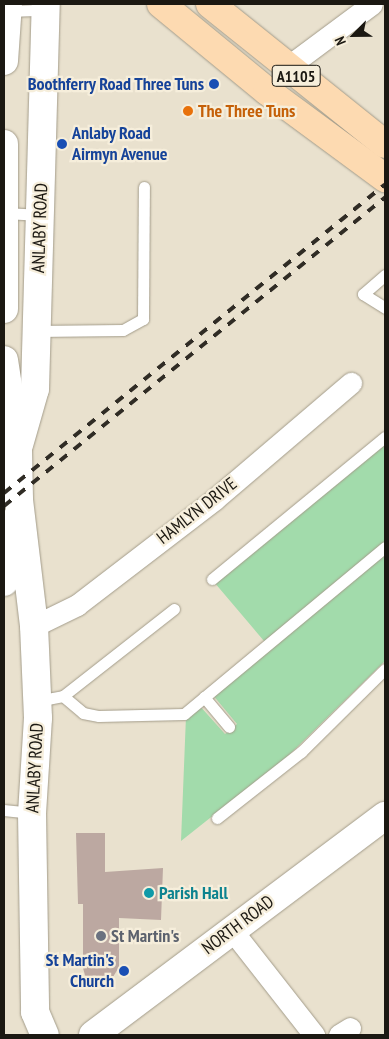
<!DOCTYPE html>
<html>
<head>
<meta charset="utf-8">
<style>
  body { margin:0 }
  #map { position:relative; width:389px; height:1039px; overflow:hidden; background:#e9e1ce; font-family:"PT Sans Narrow",sans-serif }
  div>[style] { position:absolute }
  [style*='--x'] { left:calc(var(--x)*1px); top:calc(var(--y)*1px); width:calc(var(--w)*1px); rotate:calc(var(--a)*1deg) }
  .green>* { inset:0; background:#a2dbab }
  .building>* { inset:0; background:#bca8a1 }
  .roads { filter:drop-shadow(0 0 1px #a39c8a) drop-shadow(0 0 1px #a39c8a) }
  .lane>* { height:11px; margin:-5.5px; padding:0 5.5px; transform-origin:5.5px; border-radius:5.5px; background:#fff }
  .street>* { height:21px; margin:-10.5px; padding:0 10.5px; transform-origin:10.5px; border-radius:10.5px; background:#fff }
  .secondary>* { height:28px; margin:-14px; padding:0 14px; transform-origin:14px; border-radius:14px; background:#fff }
  .primary>* { height:28px; margin:-14px; padding:0 14px; transform-origin:14px; border-radius:14px; background:#fddab1 }
  .rail>* { height:4px; margin-top:-2px; transform-origin:0; background:repeating-linear-gradient(90deg,#302c25 0 9px,transparent 0 18px) }
  .dots>* { width:14px; height:14px; translate:-50% -50%; box-sizing:border-box; border:2px solid #f6eedb; border-radius:50% }
  span { translate:-50% -50%; white-space:nowrap; text-align:center; line-height:1.15; -webkit-text-stroke:4.5px #f6eedb; paint-order:stroke }
  .shield-label span { padding:1px 4px; background:#f6eedb; border:1px solid; border-radius:4px; -webkit-text-stroke-width:0 }
  .shield-label { font-size:16px; color:#1b1812; font-weight:700 }
  .transit-label { font-size:18px; color:#164399; font-weight:700 }
  .right { translate:-100% -50%; text-align:right }
  .left { translate:0 -50%; text-align:left }
  .food-label { font-size:18px; color:#c56008; font-weight:700 }
  .street-label { font-size:18px; color:#1b1812 }
  .culture-label { font-size:18px; color:#0d838f; font-weight:700 }
  .worship-label { font-size:18px; color:#5b616d; font-weight:700 }
  .frame { position:absolute; inset:0; border:5px solid #1b1812; pointer-events:none }
  .north { position:absolute; left:329px; top:10px; width:50px; height:50px; -webkit-text-stroke:4px #f6eedb; paint-order:stroke; rotate:247deg; font-size:14px; font-weight:700; line-height:20px; text-align:center; color:#1b1812 }
  .north::after { content:''; display:block; margin:auto; width:18px; height:22px; background:#1b1812; clip-path:polygon(50% 0,100% 100%,50% 72%,0 100%) }
</style>
</head>
<body>
<div id="map">
  <div class="green">
    <div style="clip-path:polygon(385px 441px,385px 661px,288px 756px,181px 841px,186px 716px,199px 705px,225px 734px,237px 724px,212px 694px,270px 648px,214px 582px)"></div>
  </div>
  <div class="building">
    <div style="clip-path:polygon(76px 833px,105px 833px,105px 872px,163px 868px,161px 920px,119px 918px,119px 967px,107px 987px,88px 986px,83px 968px,83px 904px,78px 904px)"></div>
  </div>
  <div class="roads">
    <div class="lane">
      <div style="--x:7;--y:11;--w:37;--a:-2"></div>
      <div style="--x:5;--y:213;--w:36;--a:3"></div>
      <div style="--x:385;--y:275;--w:29;--a:139"></div>
      <div style="--x:363;--y:294;--w:26;--a:32"></div>
      <div style="--x:36;--y:331;--w:87;--a:-0.7"></div>
      <div style="--x:123;--y:330;--w:23;--a:-29"></div>
      <div style="--x:143;--y:319;--w:132;--a:-89.6"></div>
      <div style="--x:212;--y:579;--w:224;--a:-39.4"></div>
      <div style="--x:63;--y:696;--w:141;--a:-38.1"></div>
      <div style="--x:204;--y:697;--w:39;--a:50"></div>
      <div style="--x:37;--y:701;--w:26;--a:-11"></div>
      <div style="--x:63;--y:696;--w:26;--a:40"></div>
      <div style="--x:83;--y:713;--w:16;--a:11"></div>
      <div style="--x:99;--y:716;--w:85;--a:-1.3"></div>
      <div style="--x:184;--y:714;--w:261;--a:-39.7"></div>
      <div style="--x:4;--y:810;--w:28;--a:6"></div>
      <div style="--x:217;--y:818;--w:107;--a:-38.2"></div>
      <div style="--x:301;--y:752;--w:118;--a:-44.7"></div>
    </div>
    <div class="street">
      <div style="--x:286;--y:68;--w:107;--a:-36.7"></div>
      <div style="--x:34;--y:626;--w:48;--a:-26"></div>
      <div style="--x:77;--y:605;--w:174;--a:-37.5"></div>
      <div style="--x:215;--y:499;--w:179;--a:-40.5"></div>
      <div style="--x:231;--y:929;--w:135;--a:51.9"></div>
      <div style="--x:339;--y:1035;--w:13;--a:-32"></div>
    </div>
    <div class="secondary">
      <div style="--x:4;--y:61;--w:57;--a:-86"></div>
      <div style="--x:4;--y:144;--w:165;--a:90"></div>
      <div style="--x:4;--y:360;--w:92;--a:81.3"></div>
      <div style="--x:18;--y:451;--w:49;--a:88.8"></div>
      <div style="--x:19;--y:500;--w:127;--a:83.2"></div>
      <div style="--x:34;--y:626;--w:92;--a:87.5"></div>
      <div style="--x:38;--y:718;--w:95;--a:93.6"></div>
      <div style="--x:32;--y:813;--w:199;--a:89.1"></div>
      <div style="--x:35;--y:1012;--w:25;--a:67"></div>
      <div style="--x:19;--y:445;--w:58;--a:-74.1"></div>
      <div style="--x:35;--y:389;--w:385;--a:-88.4"></div>
      <div style="--x:4;--y:582;--w:62;--a:-80.7"></div>
      <div style="--x:93;--y:1035;--w:365;--a:-36.9"></div>
    </div>
    <div class="primary">
      <div style="--x:161;--y:4;--w:137;--a:39.4"></div>
      <div style="--x:267;--y:91;--w:147;--a:36.4"></div>
      <div style="--x:210;--y:4;--w:224;--a:38.7"></div>
    </div>
  </div>
  <div class="rail">
    <div style="--x:4;--y:493;--w:490;--a:-39"></div>
    <div style="--x:4;--y:506;--w:491;--a:-39"></div>
  </div>
  <div class="dots">
    <div style="left:214px;top:84px;background:#1a4fb4"></div>
    <div style="left:188px;top:111px;background:#e8710a"></div>
    <div style="left:62px;top:144px;background:#1a4fb4"></div>
    <div style="left:149px;top:893px;background:#0f9aa8"></div>
    <div style="left:101px;top:936px;background:#6b7280"></div>
    <div style="left:124px;top:971px;background:#1a4fb4"></div>
  </div>
  <div class="shield-label">
    <span style="left:296px;top:76px">A1105</span>
  </div>
  <div class="transit-label">
    <span class="right" style="left:204px;top:84px">Boothferry Road Three Tuns</span>
    <span class="left" style="left:72px;top:144px">Anlaby Road<br>Airmyn Avenue</span>
    <span class="right" style="left:114px;top:971px">St Martin's<br>Church</span>
  </div>
  <div class="food-label">
    <span class="left" style="left:198px;top:111px">The Three Tuns</span>
  </div>
  <div class="street-label">
    <span style="left:40px;top:228px;rotate:-88deg">ANLABY ROAD</span>
    <span style="left:197px;top:511px;rotate:-38deg">HAMLYN DRIVE</span>
    <span style="left:35px;top:768px;rotate:-87deg">ANLABY ROAD</span>
    <span style="left:238px;top:925px;rotate:-37deg">NORTH ROAD</span>
  </div>
  <div class="culture-label">
    <span class="left" style="left:159px;top:893px">Parish Hall</span>
  </div>
  <div class="worship-label">
    <span class="left" style="left:111px;top:936px">St Martin's</span>
  </div>
  <div class="frame"></div>
  <div class="north">N</div>
</div>
</body>
</html>
